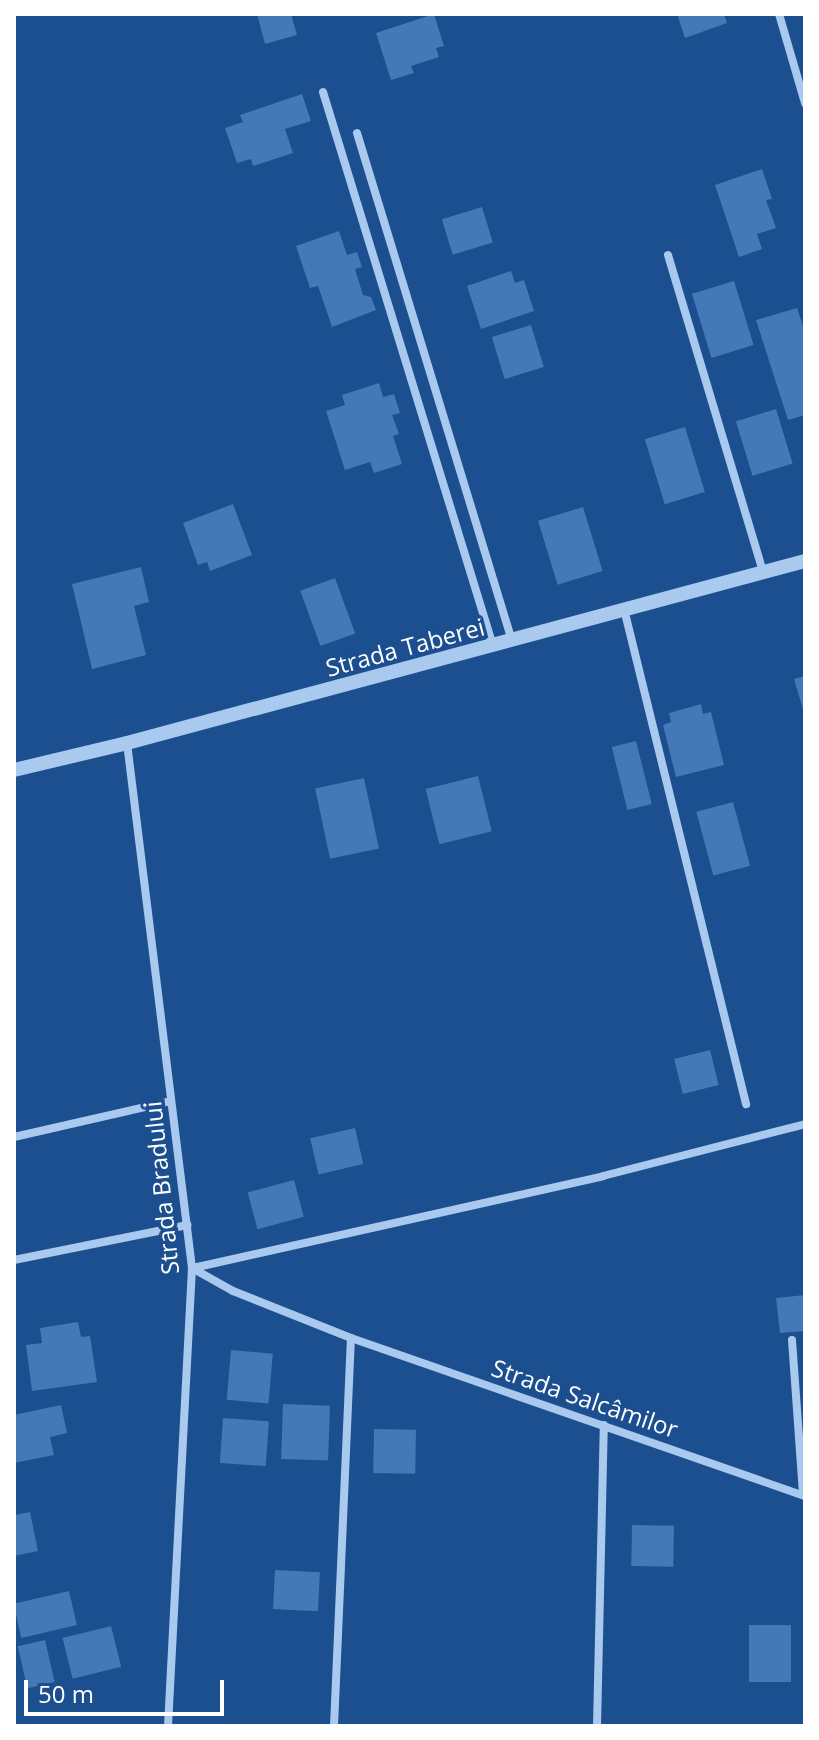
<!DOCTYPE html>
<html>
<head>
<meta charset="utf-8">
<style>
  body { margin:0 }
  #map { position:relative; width:819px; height:1740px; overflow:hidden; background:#1b4f8f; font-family:"Open Sans",sans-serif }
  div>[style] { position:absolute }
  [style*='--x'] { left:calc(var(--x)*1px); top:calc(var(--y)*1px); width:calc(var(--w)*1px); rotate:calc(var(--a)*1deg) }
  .building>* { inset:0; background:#4478b7; transform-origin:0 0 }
  .minor>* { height:8px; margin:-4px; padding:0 4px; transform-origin:4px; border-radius:4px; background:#a9c9ee }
  .tertiary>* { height:14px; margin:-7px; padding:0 7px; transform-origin:7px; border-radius:7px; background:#a9c9ee }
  span { translate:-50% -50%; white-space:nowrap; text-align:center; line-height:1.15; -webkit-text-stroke:7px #1b4f8f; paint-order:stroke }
  .street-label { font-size:24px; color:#fff }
  .frame { position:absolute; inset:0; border:16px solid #fff; pointer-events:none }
  .scale { position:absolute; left:24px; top:1680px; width:200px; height:36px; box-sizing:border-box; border:4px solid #fff; border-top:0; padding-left:10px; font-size:24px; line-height:28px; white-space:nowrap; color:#fff; -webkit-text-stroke:6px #1b4f8f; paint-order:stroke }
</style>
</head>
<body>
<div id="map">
  <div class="building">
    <div style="clip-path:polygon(257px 14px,291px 14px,297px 35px,265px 44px)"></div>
    <div style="clip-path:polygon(434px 14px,444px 46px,436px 48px,439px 57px,411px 66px,414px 73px,391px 80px,376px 33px)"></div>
    <div style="clip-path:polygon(677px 14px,724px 14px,727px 23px,685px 38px)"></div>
    <div style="clip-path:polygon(302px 94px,311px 121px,285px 129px,293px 153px,253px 166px,251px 159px,237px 163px,225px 128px,243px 122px,240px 115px)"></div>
    <div style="clip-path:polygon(762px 169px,772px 199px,766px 200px,776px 228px,757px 234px,762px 249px,739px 257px,715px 185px)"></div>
    <div style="left:482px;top:207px;width:37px;height:42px;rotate:73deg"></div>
    <div style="clip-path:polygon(339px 231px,347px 255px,357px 252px,362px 267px,355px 269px,363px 295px,371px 297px,376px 310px,332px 327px,318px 286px,310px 288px,296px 246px)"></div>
    <div style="clip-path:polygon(511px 271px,515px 283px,524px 280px,534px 311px,481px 329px,467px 286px)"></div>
    <div style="left:734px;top:281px;width:67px;height:44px;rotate:73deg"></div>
    <div style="clip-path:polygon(797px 308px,805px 332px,805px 415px,788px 420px,756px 320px)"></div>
    <div style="left:531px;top:325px;width:44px;height:41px;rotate:73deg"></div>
    <div style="clip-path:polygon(379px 383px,383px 397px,394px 394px,400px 413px,392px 415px,399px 434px,393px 436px,402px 464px,374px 473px,370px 462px,345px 470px,326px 411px,345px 405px,342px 395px)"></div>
    <div style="left:776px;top:409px;width:57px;height:42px;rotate:73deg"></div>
    <div style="left:685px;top:427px;width:68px;height:42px;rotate:73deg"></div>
    <div style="clip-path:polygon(233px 504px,252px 555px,210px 571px,207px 562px,198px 565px,183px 523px)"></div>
    <div style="left:583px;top:507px;width:67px;height:47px;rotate:73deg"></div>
    <div style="clip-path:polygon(141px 567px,149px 602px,134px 606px,146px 655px,92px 669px,72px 584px)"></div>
    <div style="left:335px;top:578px;width:59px;height:37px;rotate:70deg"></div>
    <div style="clip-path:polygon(805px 676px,805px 713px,804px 713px,794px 679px)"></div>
    <div style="clip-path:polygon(701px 704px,703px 714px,711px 712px,724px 765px,676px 777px,663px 725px,671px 722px,669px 713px)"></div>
    <div style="left:636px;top:741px;width:65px;height:25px;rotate:76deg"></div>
    <div style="left:478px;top:776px;width:57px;height:54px;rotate:76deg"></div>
    <div style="left:364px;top:778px;width:72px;height:50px;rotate:78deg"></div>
    <div style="left:733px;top:802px;width:66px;height:38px;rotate:75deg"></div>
    <div style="left:710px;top:1050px;width:36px;height:37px;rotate:76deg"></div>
    <div style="left:355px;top:1128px;width:37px;height:46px;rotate:77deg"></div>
    <div style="left:294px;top:1180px;width:38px;height:48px;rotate:75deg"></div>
    <div style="clip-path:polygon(805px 1295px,805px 1331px,780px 1333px,776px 1298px)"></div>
    <div style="clip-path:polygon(78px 1322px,81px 1337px,90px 1336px,97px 1382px,32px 1391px,26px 1345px,42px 1343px,40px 1328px)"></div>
    <div style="left:231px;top:1350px;width:42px;height:50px;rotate:5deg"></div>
    <div style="left:283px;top:1404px;width:47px;height:55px;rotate:2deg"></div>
    <div style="clip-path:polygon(61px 1405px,67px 1433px,50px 1437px,54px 1455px,14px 1463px,14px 1415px)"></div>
    <div style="left:223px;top:1418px;width:46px;height:45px;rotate:4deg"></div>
    <div style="left:374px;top:1429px;width:42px;height:44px;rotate:1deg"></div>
    <div style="clip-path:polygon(30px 1512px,38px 1551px,14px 1556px,14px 1515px)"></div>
    <div style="left:632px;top:1525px;width:42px;height:41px;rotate:1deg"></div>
    <div style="left:275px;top:1570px;width:45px;height:39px;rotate:3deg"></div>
    <div style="left:69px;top:1591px;width:35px;height:57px;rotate:77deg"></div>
    <div style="left:749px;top:1625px;width:42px;height:57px"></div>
    <div style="left:111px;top:1626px;width:42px;height:50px;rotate:76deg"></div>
    <div style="left:45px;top:1640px;width:43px;height:28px;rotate:77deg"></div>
  </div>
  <div class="minor">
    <div style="--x:779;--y:14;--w:93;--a:73.7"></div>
    <div style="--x:323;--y:92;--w:579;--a:72.94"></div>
    <div style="--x:357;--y:133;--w:531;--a:73.03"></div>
    <div style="--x:668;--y:255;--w:331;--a:73.3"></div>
    <div style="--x:624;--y:609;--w:510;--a:76.15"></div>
    <div style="--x:127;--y:743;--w:529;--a:82.94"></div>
    <div style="--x:192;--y:1268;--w:459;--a:93"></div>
    <div style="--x:14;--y:1137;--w:161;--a:-12.9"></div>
    <div style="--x:14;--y:1260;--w:177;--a:-11.4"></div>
    <div style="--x:192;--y:1268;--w:47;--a:29.3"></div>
    <div style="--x:233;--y:1291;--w:127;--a:21.7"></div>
    <div style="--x:351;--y:1338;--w:481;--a:19.2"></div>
    <div style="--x:193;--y:1268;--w:420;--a:-12.6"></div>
    <div style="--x:603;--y:1176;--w:209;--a:-14.4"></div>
    <div style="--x:792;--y:1340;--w:155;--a:85.9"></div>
    <div style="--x:334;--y:1726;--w:388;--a:-87.5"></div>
    <div style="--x:597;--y:1726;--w:301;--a:-88.7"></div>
  </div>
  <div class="tertiary">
    <div style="--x:14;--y:770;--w:116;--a:-13.4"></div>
    <div style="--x:127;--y:743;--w:702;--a:-15.03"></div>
  </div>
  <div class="street-label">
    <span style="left:405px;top:647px;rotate:-15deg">Strada Taberei</span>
    <span style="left:161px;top:1188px;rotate:-96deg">Strada Bradului</span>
    <span style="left:585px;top:1398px;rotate:19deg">Strada Salcâmilor</span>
  </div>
  <div class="frame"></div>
  <div class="scale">50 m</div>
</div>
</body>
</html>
